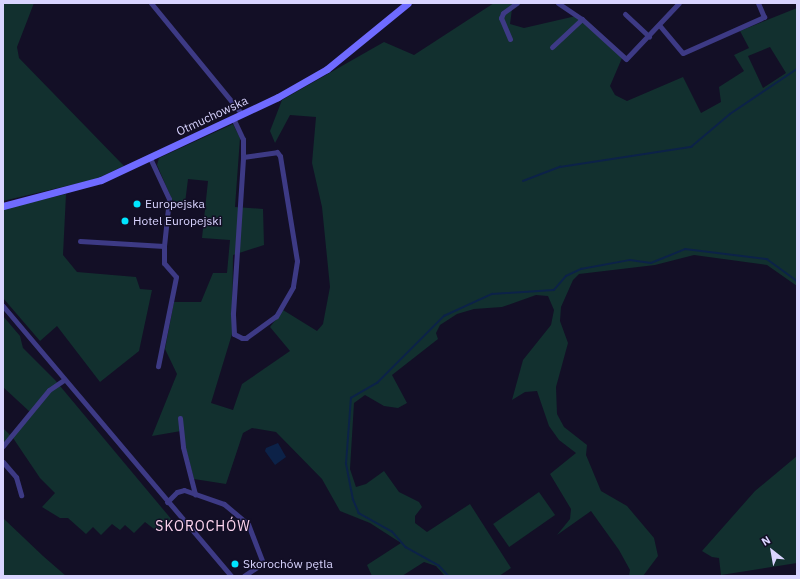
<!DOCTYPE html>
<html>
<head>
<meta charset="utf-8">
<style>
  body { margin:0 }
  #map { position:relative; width:800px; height:579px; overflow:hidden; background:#130f26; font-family:"IBM Plex Sans",sans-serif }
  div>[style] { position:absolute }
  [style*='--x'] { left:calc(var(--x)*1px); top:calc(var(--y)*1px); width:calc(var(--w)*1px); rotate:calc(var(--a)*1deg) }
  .green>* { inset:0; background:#12302f; transform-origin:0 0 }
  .water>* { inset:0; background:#0c2248 }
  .stream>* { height:1.5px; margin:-0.75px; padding:0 0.75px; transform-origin:0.75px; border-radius:0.75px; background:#0c2248 }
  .minor>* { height:5px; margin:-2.5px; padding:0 2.5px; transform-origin:2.5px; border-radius:2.5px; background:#3d3a85 }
  .secondary>* { height:7px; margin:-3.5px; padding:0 3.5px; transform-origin:3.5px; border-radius:3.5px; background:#6f6bff }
  .dots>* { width:11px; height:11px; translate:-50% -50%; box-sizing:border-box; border:2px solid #130f26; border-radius:50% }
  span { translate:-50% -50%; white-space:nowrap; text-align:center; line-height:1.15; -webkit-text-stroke:3px #130f26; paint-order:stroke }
  .street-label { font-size:12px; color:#d9d4ff }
  .poi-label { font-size:12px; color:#d9d4ff }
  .left { translate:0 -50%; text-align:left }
  .quarter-label { font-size:14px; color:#ffd6f0; letter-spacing:1px }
  .frame { position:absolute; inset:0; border:4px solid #d9d4ff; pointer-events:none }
  .north { position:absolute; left:752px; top:531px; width:40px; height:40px; -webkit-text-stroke:3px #130f26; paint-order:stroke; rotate:329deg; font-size:11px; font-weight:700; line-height:16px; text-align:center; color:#d9d4ff }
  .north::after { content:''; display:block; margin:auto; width:14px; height:18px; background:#d9d4ff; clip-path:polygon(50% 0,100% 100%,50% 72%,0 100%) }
</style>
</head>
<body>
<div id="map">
  <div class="green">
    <div style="clip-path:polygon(3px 3px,34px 3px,17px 47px,19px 58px,124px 166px,96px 179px,3px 201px)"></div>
    <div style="clip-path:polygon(evenodd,494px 3px,520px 3px,512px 9px,510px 24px,524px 28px,576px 16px,622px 58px,610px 86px,615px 95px,627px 101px,683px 77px,701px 113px,721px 102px,719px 87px,744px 71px,734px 55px,749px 48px,740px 31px,797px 8px,797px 286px,767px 265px,694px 255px,655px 265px,579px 274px,573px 280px,561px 307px,560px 321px,568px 343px,556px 387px,557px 414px,564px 427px,587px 445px,586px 455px,601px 491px,627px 506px,654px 538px,658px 556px,643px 576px,629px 576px,630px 570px,619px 550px,591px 511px,557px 535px,570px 519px,571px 509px,550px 474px,576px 453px,559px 440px,549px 426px,537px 391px,525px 392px,512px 400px,523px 360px,551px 325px,554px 310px,548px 296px,536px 295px,502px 307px,474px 309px,457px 314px,440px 325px,436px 333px,438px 339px,392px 375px,407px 403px,398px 408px,384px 406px,365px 395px,354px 403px,350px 469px,356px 487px,366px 484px,384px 471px,399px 492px,419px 502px,422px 507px,415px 516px,415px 523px,427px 532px,470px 504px,511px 568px,499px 576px,445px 576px,436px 566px,424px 562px,402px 576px,372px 576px,367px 565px,401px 543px,370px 523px,340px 511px,322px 479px,276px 432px,252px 428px,243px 433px,226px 484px,194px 479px,181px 431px,152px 436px,177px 374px,165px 349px,174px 302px,201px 302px,213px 273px,227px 273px,230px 240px,202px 238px,208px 181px,188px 179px,185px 203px,173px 202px,157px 165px,159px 158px,233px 124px,240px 138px,235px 207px,263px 209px,264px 245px,233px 255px,232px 334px,211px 403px,233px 410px,242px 384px,290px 351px,270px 327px,283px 310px,317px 331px,323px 324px,330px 287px,322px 207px,312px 163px,316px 117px,290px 115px,275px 143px,270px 131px,282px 100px,384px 42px,414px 55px,494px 3px,770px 47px,786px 73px,763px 88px,748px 56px,770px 47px)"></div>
    <div style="clip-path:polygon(66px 194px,63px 255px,77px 272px,136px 277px,140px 289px,152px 290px,139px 351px,100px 382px,57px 326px,40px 341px,3px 298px,3px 209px)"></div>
    <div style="clip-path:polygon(3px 316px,20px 336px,23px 348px,55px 380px,172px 520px,158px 532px,145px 522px,134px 533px,125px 525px,120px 530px,112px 524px,101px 535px,93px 527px,86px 534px,68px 518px,60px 518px,42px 507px,55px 493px,40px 478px,11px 435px,3px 443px,3px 428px,10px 435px,30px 412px,3px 387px)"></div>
    <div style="clip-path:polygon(797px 456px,797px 563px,721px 575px,719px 558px,712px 557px,702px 551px,755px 491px)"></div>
    <div style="left:539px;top:492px;width:28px;height:56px;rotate:55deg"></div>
    <div style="clip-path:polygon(3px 518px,43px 556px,66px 576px,3px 576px)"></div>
  </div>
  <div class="water">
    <div style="clip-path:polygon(278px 443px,286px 457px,275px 465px,265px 451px,266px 448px)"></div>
  </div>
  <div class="stream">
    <div style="--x:523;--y:181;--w:40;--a:-21"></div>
    <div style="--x:560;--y:167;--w:133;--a:-8.7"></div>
    <div style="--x:691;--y:147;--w:51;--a:-40.2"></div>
    <div style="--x:730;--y:114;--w:81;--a:-33.9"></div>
    <div style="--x:448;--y:576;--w:13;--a:-132"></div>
    <div style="--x:439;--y:566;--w:38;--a:-151"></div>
    <div style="--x:406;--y:548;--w:21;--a:-131"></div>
    <div style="--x:392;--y:532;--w:38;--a:-151"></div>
    <div style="--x:359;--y:514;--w:15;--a:-113"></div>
    <div style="--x:353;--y:500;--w:37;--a:-101"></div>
    <div style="--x:346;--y:464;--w:66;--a:-85.7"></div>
    <div style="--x:351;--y:398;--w:30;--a:-30"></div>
    <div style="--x:377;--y:383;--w:95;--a:-45"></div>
    <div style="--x:444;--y:316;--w:53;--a:-24.6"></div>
    <div style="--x:492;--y:294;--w:62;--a:-3.7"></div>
    <div style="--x:554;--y:290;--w:18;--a:-49"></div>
    <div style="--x:566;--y:276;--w:17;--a:-25"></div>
    <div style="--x:581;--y:269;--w:50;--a:-10.4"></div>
    <div style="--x:630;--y:260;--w:21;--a:8"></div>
    <div style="--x:651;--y:263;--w:37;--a:-22"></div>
    <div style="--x:685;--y:249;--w:83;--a:7"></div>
    <div style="--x:767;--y:259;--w:37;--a:36"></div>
  </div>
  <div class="minor">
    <div style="--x:151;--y:3;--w:144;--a:50.7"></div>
    <div style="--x:558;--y:3;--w:29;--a:34"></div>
    <div style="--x:582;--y:19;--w:59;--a:42.3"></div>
    <div style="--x:626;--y:59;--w:77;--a:-46.6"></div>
    <div style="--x:625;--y:14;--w:33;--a:43"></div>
    <div style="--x:660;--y:26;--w:35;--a:50"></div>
    <div style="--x:683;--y:53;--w:89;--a:-24"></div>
    <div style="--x:764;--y:17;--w:15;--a:-113"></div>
    <div style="--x:510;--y:39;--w:23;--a:-113"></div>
    <div style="--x:501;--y:18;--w:5;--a:-68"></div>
    <div style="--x:503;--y:13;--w:17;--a:-36"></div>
    <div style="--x:552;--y:47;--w:41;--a:-43"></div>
    <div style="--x:233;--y:118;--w:23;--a:65"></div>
    <div style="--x:243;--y:139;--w:18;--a:90"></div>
    <div style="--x:243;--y:157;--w:34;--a:-8"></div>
    <div style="--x:277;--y:152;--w:5;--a:53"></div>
    <div style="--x:280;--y:156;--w:106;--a:80.8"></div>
    <div style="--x:297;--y:261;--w:26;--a:99"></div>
    <div style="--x:293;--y:287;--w:34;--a:120"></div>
    <div style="--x:276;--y:316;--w:37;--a:144"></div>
    <div style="--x:246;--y:338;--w:4;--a:180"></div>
    <div style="--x:242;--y:338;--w:9;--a:-153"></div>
    <div style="--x:234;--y:334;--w:21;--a:-93"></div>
    <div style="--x:233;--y:313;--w:156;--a:-86.3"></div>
    <div style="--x:150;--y:158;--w:45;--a:65.1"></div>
    <div style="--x:169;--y:199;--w:47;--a:96.1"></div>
    <div style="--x:80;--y:241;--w:84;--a:3.4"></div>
    <div style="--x:164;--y:246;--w:17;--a:90"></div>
    <div style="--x:164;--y:263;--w:18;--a:49"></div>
    <div style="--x:176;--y:277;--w:91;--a:101.4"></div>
    <div style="--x:3;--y:306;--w:353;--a:49.8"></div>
    <div style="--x:180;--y:418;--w:29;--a:84"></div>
    <div style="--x:183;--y:447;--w:49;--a:75.7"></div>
    <div style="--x:3;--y:446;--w:72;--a:-50.6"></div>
    <div style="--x:49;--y:390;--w:18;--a:-34"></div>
    <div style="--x:3;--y:462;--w:20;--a:49"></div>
    <div style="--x:16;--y:477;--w:19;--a:74"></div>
    <div style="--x:167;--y:502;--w:14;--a:-45"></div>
    <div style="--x:177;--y:492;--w:7;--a:-16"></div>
    <div style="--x:184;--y:490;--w:42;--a:19.3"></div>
    <div style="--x:224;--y:504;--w:31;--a:40"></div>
    <div style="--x:248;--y:524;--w:42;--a:69"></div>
    <div style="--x:263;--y:563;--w:23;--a:146"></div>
  </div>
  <div class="secondary">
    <div style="--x:3;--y:206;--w:101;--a:-14.9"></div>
    <div style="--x:101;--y:180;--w:195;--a:-25.1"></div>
    <div style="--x:278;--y:97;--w:56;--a:-29.7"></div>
    <div style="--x:327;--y:69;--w:104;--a:-39.2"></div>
  </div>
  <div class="dots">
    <div style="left:137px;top:204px;background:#00e5ff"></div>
    <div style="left:125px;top:221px;background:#00e5ff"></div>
    <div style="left:235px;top:564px;background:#00e5ff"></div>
  </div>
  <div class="street-label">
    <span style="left:212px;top:116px;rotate:-25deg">Otmuchowska</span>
  </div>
  <div class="poi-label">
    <span class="left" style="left:145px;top:204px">Europejska</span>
    <span class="left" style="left:133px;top:221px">Hotel Europejski</span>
    <span class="left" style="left:243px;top:564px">Skorochów pętla</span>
  </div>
  <div class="quarter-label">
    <span style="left:203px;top:526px">SKOROCHÓW</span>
  </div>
  <div class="frame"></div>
  <div class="north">N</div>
</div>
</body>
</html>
